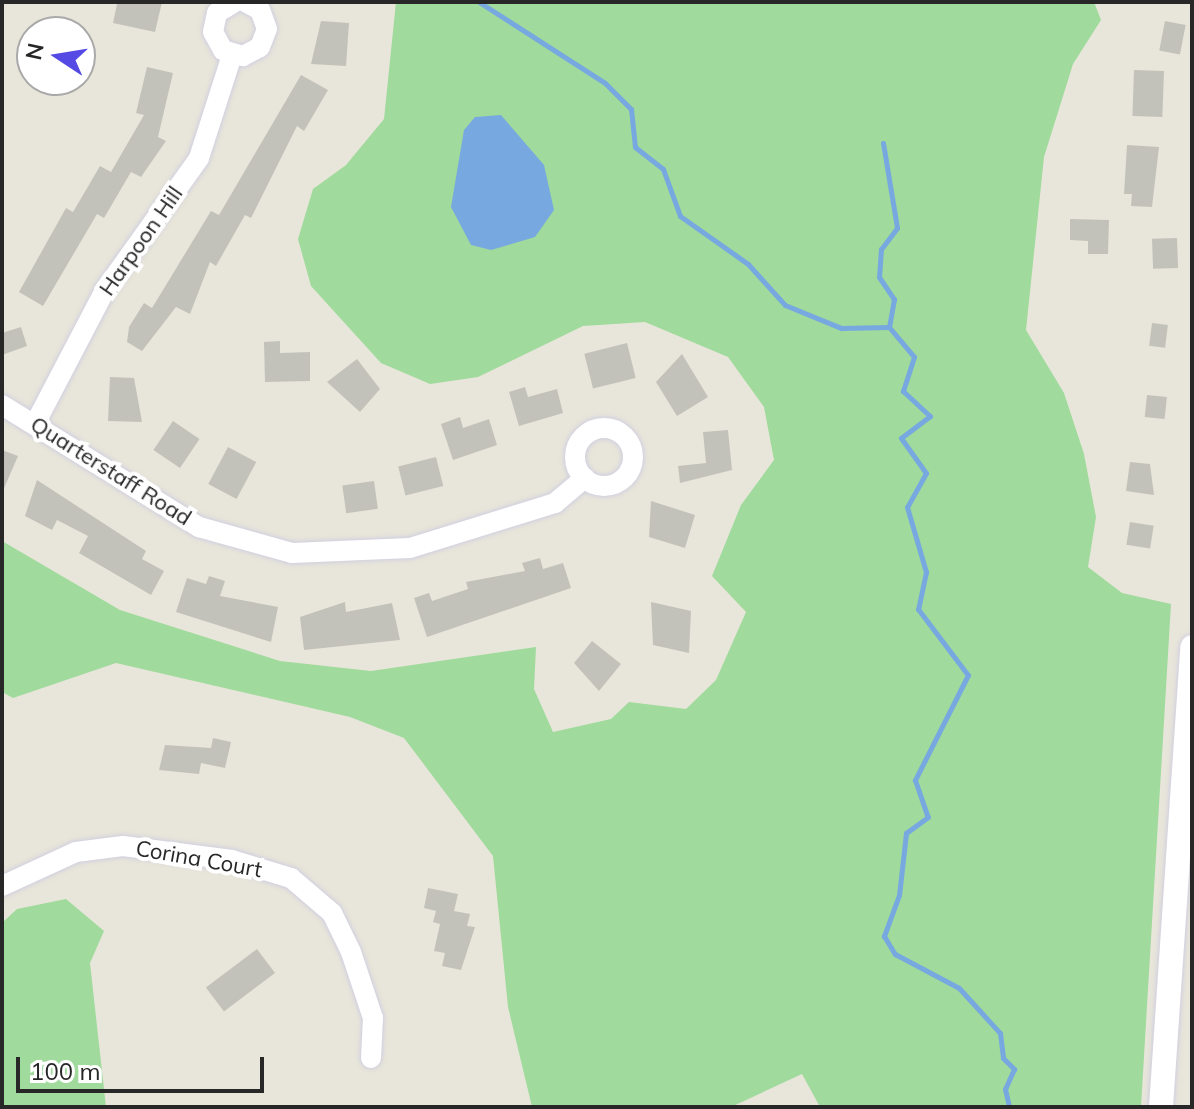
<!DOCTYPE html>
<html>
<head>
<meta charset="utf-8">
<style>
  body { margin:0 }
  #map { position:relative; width:1194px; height:1109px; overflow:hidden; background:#e8e6da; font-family:Mulish,sans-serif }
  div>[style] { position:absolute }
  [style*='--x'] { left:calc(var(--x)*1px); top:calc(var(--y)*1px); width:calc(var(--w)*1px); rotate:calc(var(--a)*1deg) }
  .green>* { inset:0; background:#a0da9c }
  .water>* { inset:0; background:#77a8e0 }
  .stream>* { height:5px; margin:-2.5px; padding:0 2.5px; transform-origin:2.5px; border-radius:2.5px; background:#77a8e0 }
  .building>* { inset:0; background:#c3c2ba; transform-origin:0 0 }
  .roads { filter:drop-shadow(0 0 2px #d1cfdf) drop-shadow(0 0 2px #d1cfdf) }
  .minor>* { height:20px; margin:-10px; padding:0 10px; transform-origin:10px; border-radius:10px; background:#fff }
  .minor>.ring { margin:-10px; padding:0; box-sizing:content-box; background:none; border:20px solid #fff; border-radius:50% }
  .tertiary>* { height:24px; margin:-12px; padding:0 12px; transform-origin:12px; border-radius:12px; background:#fff }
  span { translate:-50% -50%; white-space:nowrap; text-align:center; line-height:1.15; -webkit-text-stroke:8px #fff; paint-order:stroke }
  .street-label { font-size:22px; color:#272727 }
  .frame { position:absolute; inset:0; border:4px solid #272727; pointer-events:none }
  .north { position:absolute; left:16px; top:16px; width:80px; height:80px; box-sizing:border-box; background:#fff; border:2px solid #a9a9a9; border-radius:50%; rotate:282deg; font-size:22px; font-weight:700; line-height:32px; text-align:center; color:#272727 }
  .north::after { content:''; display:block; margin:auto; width:28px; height:36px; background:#564ae5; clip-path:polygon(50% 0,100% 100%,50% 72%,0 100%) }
  .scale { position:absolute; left:16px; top:1057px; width:248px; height:36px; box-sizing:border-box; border:4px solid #272727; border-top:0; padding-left:10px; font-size:24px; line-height:28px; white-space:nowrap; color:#272727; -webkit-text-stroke:6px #fff; paint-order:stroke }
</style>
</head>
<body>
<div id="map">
  <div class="green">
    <div style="clip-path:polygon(396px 2px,1094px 2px,1101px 20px,1073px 64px,1044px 157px,1026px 330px,1064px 393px,1084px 454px,1096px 517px,1088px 567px,1122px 593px,1171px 604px,1141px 1107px,820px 1107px,802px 1074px,731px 1107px,532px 1107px,508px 1007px,493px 856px,404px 738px,350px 717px,116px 663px,13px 698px,2px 692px,2px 541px,120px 610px,280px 661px,371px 671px,536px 647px,534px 689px,553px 732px,611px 719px,629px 702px,686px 709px,716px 680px,746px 612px,712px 576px,741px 505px,774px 460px,764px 407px,728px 357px,645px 322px,583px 326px,478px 377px,430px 384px,381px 363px,311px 286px,298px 239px,313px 189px,346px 165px,384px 119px)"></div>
    <div style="clip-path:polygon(66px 899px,104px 931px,90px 963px,106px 1107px,2px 1107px,2px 923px,17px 909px)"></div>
  </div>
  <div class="water">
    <div style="clip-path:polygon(501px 115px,544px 165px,554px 210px,535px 237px,491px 250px,471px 245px,451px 207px,464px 130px,475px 117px)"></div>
  </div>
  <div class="stream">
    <div style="--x:479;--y:2;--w:150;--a:32.7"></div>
    <div style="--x:605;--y:83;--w:37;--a:45"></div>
    <div style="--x:631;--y:109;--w:38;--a:84"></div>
    <div style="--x:635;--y:147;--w:36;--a:38"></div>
    <div style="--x:663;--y:169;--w:50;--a:70.1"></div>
    <div style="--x:680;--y:216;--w:83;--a:35.2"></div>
    <div style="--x:748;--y:264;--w:55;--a:47.9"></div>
    <div style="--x:785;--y:305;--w:61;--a:22.3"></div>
    <div style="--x:841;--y:328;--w:48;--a:-1.2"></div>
    <div style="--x:883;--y:143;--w:86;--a:80.6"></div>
    <div style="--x:897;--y:228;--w:26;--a:127"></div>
    <div style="--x:881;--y:249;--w:28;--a:94"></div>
    <div style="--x:879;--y:277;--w:27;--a:56"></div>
    <div style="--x:894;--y:299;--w:28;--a:100"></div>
    <div style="--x:889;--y:327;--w:39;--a:50"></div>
    <div style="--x:914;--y:357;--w:36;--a:108"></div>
    <div style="--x:903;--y:391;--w:37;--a:43"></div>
    <div style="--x:930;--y:416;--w:36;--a:143"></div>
    <div style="--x:901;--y:438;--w:43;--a:54.5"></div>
    <div style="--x:926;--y:473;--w:39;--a:119"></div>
    <div style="--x:907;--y:507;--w:68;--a:73.7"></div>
    <div style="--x:926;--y:572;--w:38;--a:102"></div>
    <div style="--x:918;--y:609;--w:83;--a:52.9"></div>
    <div style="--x:968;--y:675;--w:118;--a:116.8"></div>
    <div style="--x:915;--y:780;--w:39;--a:71"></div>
    <div style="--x:928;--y:817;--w:27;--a:144"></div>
    <div style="--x:906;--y:833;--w:62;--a:96.4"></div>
    <div style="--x:899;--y:895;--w:44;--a:110.1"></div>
    <div style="--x:884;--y:936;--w:21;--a:59"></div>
    <div style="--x:895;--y:954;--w:72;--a:28"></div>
    <div style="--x:959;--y:988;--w:61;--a:47.7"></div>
    <div style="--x:1000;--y:1033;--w:25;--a:83"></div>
    <div style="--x:1003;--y:1058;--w:16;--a:45"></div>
    <div style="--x:1014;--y:1069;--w:22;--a:114"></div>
    <div style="--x:1005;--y:1089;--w:18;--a:77"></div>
  </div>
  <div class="building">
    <div style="clip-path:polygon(126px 2px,162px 2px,155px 32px,113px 23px,117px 4px)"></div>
    <div style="clip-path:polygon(321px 21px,349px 23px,346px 66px,311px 64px)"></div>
    <div style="left:1165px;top:21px;width:21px;height:30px;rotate:11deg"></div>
    <div style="clip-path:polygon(147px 67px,173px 73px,158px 137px,166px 141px,141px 177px,131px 172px,104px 218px,97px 214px,43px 306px,19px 292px,66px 208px,73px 212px,100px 166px,111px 172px,144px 115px,136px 113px)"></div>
    <div style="left:1134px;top:70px;width:30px;height:46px;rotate:2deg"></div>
    <div style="clip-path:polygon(301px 75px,328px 90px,304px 131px,297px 126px,251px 218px,245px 215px,216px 266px,210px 262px,190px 314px,176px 307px,142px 351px,127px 342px,129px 327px,144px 303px,152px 308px,211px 211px,219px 215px)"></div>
    <div style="clip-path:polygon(1127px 145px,1159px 147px,1152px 207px,1131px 206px,1132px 194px,1124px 194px)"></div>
    <div style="clip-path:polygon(1070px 219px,1109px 220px,1108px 254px,1088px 254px,1088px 241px,1070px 240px)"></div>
    <div style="left:1177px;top:238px;width:30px;height:25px;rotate:88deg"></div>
    <div style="left:1152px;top:323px;width:16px;height:23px;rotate:7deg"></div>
    <div style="clip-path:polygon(21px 327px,27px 346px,2px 355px,2px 333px)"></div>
    <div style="clip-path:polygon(280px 341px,280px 353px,310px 352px,310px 381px,265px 382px,264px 342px)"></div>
    <div style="left:627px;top:343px;width:36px;height:44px;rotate:76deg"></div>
    <div style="clip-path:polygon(682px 354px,708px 397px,677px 416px,656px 382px)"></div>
    <div style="clip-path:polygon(357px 359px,380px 389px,360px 412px,327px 382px)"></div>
    <div style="clip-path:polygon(110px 377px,134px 378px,142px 422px,108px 421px)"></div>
    <div style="clip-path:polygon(525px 387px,528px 397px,557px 389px,563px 413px,519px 426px,509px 392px)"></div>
    <div style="left:1147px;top:395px;width:20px;height:22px;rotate:6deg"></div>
    <div style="clip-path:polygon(460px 417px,463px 428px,489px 419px,497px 445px,453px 460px,441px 424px)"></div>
    <div style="left:173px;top:421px;width:32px;height:35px;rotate:34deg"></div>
    <div style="clip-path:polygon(728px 430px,732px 470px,680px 483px,678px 466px,706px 463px,703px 432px)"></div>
    <div style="left:228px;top:447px;width:32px;height:42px;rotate:28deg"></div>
    <div style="clip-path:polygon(2px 450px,18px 456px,2px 493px)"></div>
    <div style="left:436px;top:457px;width:30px;height:39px;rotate:76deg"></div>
    <div style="clip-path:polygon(1130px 462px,1150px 464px,1154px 495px,1126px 491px)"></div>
    <div style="clip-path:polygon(37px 480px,146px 551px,142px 559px,164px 571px,151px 595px,79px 553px,88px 536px,57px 520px,52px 530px,25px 516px)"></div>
    <div style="left:374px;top:481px;width:28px;height:32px;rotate:82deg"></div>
    <div style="clip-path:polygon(651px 501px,695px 515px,685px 548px,649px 537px)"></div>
    <div style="left:1130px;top:522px;width:24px;height:23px;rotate:9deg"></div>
    <div style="clip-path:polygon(540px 558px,543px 569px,563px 563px,571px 588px,427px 637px,414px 598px,429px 593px,432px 601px,468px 589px,466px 582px,525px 571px,522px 563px)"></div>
    <div style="clip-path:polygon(209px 576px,225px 581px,220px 596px,278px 607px,271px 642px,176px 612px,187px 578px,206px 584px)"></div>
    <div style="clip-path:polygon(345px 602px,346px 612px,392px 603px,400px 640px,304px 650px,300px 617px)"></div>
    <div style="clip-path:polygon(651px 602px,691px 611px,689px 653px,653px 645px)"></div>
    <div style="clip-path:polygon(592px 641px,621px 664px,599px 691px,574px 663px)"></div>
    <div style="clip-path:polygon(213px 738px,231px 742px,225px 768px,201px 763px,199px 774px,159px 770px,165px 745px,211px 748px)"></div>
    <div style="clip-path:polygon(428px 888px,458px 894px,454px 911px,470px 914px,467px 926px,475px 927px,461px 970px,442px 966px,445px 953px,434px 951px,440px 924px,433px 922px,436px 911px,424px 908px)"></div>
    <div style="left:257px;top:949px;width:30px;height:64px;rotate:53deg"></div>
  </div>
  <div class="roads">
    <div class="minor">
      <div style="--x:235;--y:2;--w:21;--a:149"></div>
      <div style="--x:217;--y:13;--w:19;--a:102"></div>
      <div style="--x:213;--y:32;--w:21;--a:61"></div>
      <div style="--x:223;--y:50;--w:21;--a:17"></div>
      <div style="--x:243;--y:56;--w:19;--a:-28"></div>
      <div style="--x:260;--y:47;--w:19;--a:-69"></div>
      <div style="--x:267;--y:29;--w:20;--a:-110"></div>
      <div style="--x:260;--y:10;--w:17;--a:-152"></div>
      <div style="--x:2;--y:405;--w:232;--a:31.8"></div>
      <div style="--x:199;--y:527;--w:97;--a:15.6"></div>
      <div style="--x:292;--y:553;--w:118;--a:-2.4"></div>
      <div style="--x:410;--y:548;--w:152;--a:-17.2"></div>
      <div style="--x:555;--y:503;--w:39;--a:-40"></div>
      <div style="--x:36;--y:422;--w:149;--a:-62.4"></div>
      <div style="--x:105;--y:290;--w:162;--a:-54.5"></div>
      <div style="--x:199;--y:158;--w:108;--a:-72.2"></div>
      <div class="ring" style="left:575px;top:428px;width:38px;height:38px"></div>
      <div style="--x:2;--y:886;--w:81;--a:-24.7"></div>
      <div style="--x:76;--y:852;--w:47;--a:-7.3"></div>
      <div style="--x:123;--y:846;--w:110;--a:7.3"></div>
      <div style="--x:232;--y:860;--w:62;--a:17"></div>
      <div style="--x:291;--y:878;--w:54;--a:40.5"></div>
      <div style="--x:332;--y:913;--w:43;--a:64"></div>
      <div style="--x:351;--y:952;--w:70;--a:71.6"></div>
      <div style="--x:373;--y:1018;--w:40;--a:92.9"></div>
    </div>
    <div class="tertiary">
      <div style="--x:1161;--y:1107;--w:461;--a:-86.1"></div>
    </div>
  </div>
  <div class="street-label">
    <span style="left:141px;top:241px;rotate:-55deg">Harpoon Hill</span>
    <span style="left:111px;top:471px;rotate:32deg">Quarterstaff Road</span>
    <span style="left:199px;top:859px;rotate:10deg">Corina Court</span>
  </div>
  <div class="frame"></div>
  <div class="north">N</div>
  <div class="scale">100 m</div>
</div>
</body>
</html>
